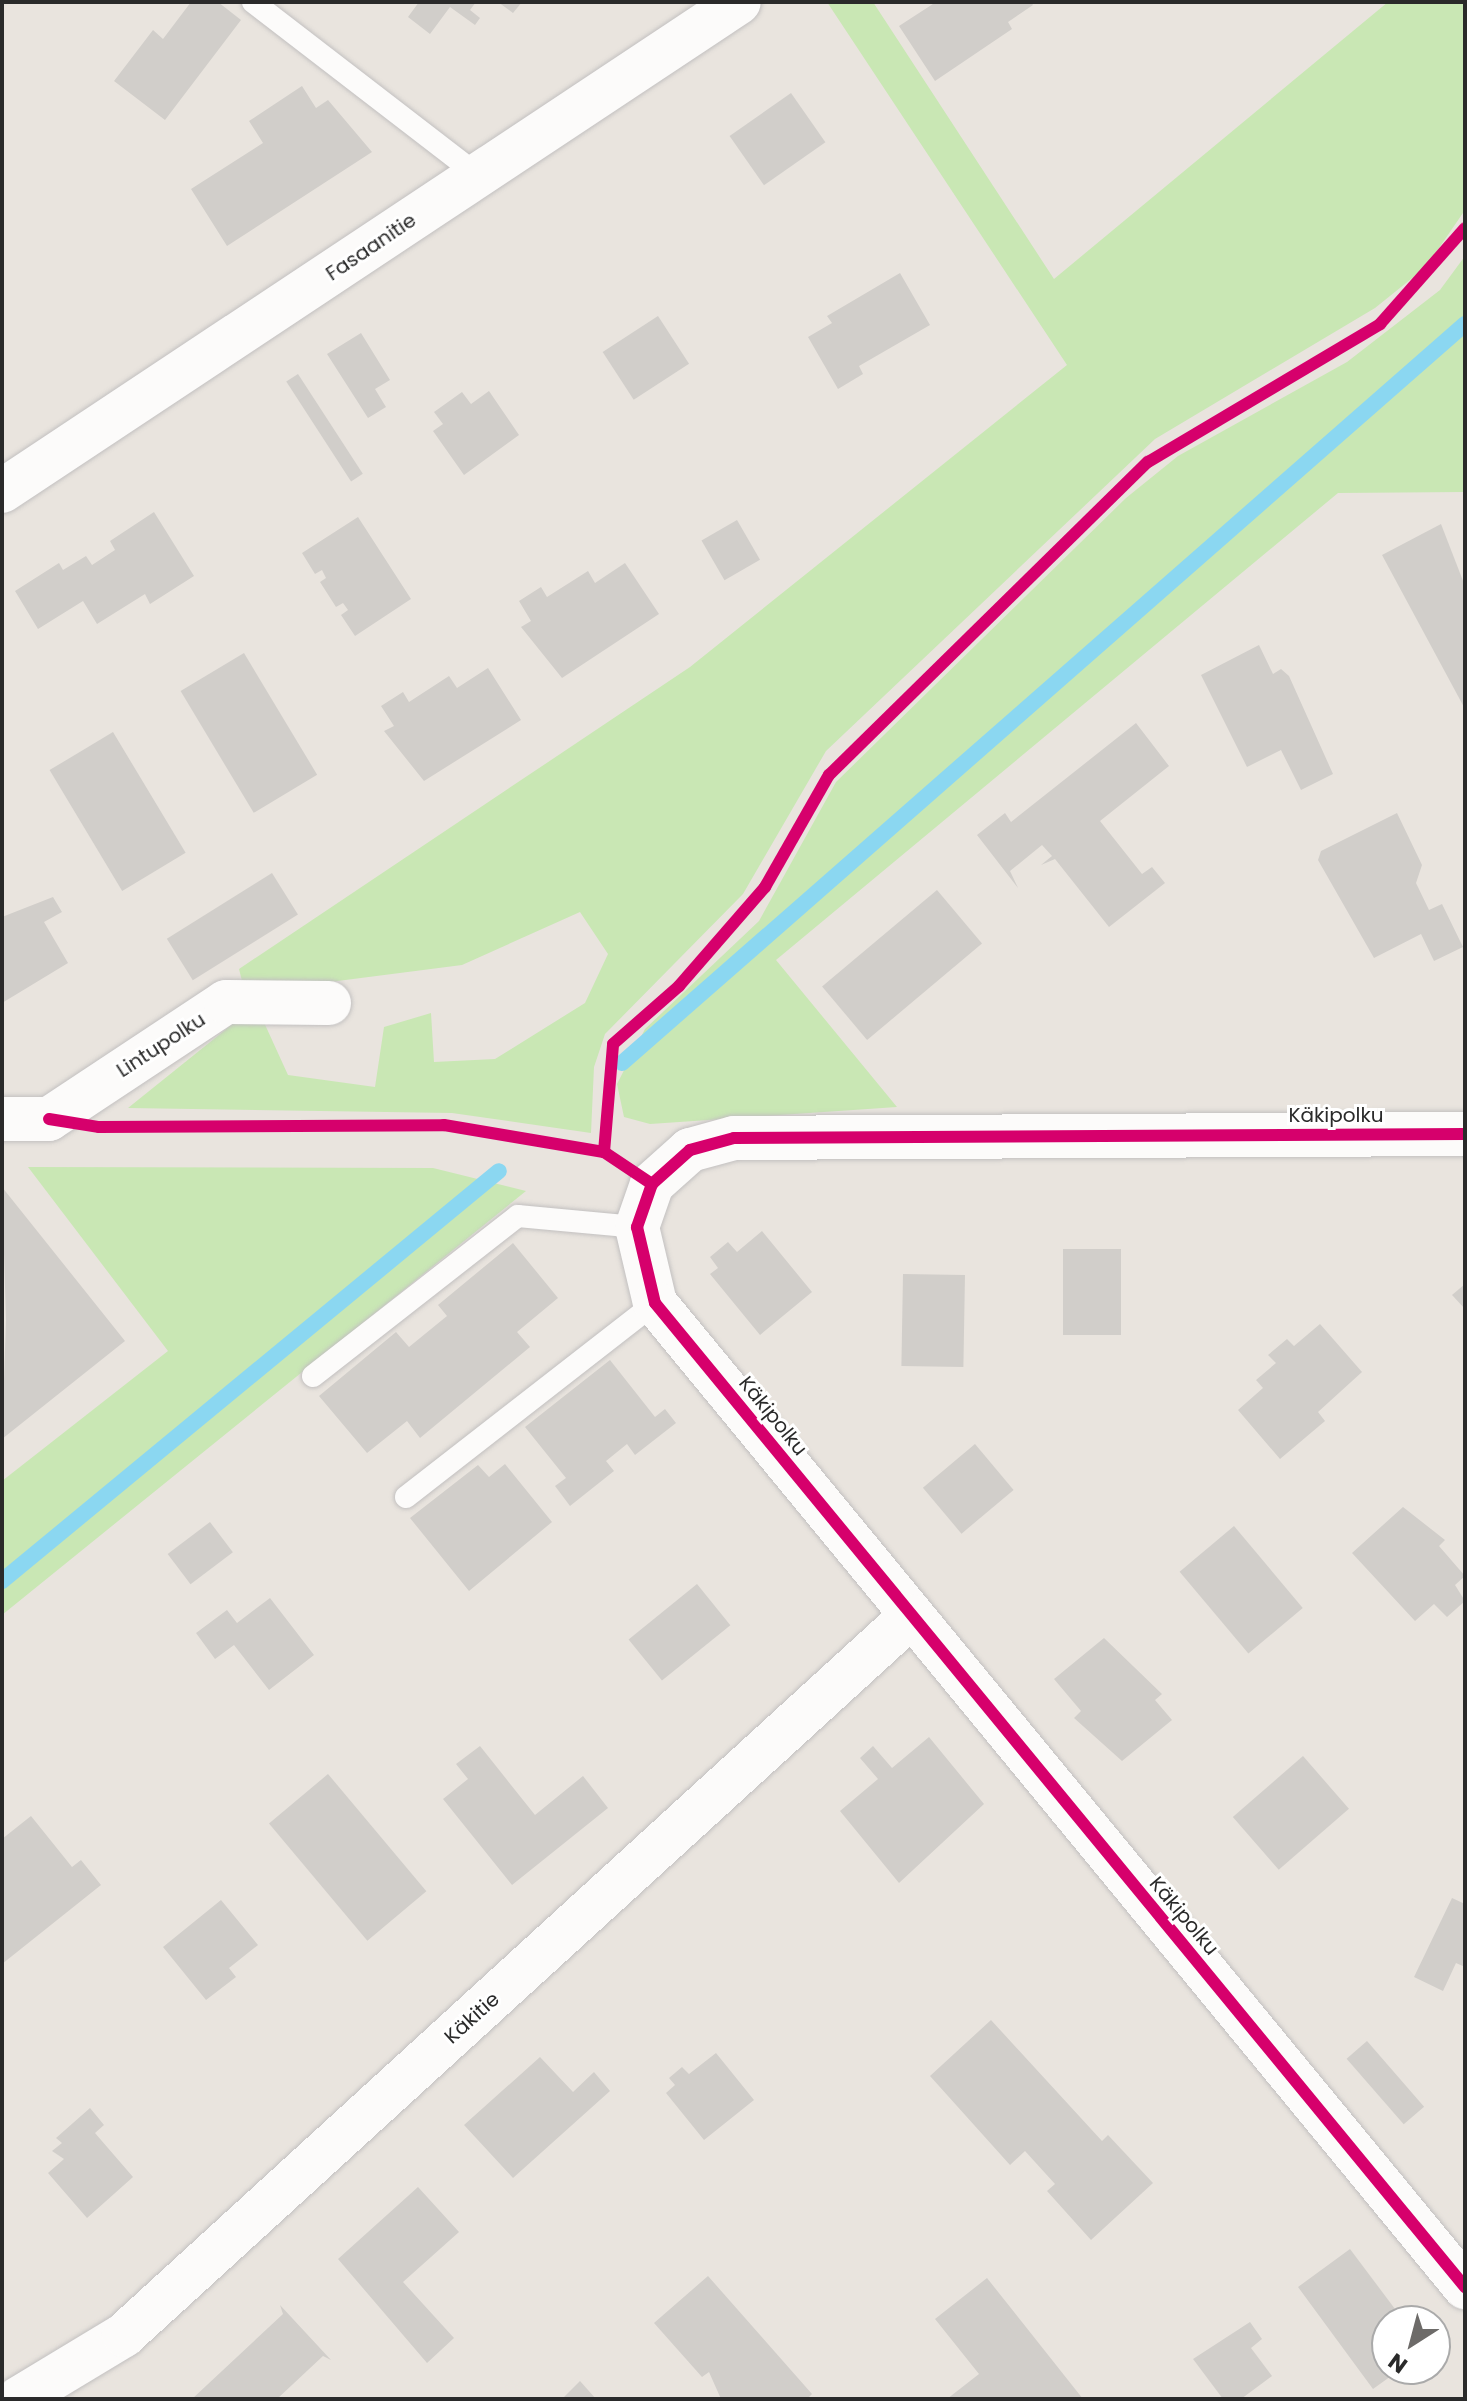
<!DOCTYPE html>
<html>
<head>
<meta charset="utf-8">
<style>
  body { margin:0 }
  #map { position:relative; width:1467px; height:2401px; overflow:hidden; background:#e9e4de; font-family:Poppins,sans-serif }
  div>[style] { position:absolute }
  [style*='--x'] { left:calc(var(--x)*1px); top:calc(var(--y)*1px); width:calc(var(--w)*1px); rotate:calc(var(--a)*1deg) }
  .green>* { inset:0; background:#c9e7b4 }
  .stream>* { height:16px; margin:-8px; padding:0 8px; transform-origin:8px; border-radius:8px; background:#8bd7f1 }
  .building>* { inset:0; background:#d1ceca; transform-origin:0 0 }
  .roads { filter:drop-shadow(0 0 2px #c2c0c0) drop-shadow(0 0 2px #c2c0c0) }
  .lane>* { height:22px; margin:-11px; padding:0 11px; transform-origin:11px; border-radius:11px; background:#fcfbfa }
  .street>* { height:44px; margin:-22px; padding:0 22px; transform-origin:22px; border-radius:22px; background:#fcfbfa }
  .cycleway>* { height:12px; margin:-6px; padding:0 6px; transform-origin:6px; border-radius:6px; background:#d6006c }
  span { translate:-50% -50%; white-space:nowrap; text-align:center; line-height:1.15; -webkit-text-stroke:6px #fff; paint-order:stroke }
  .street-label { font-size:20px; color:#2a2a2a }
  .frame { position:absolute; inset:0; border:4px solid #2a2a2a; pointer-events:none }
  .north { position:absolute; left:1371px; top:2305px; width:80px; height:80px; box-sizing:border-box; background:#fff; border:2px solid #aaa; border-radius:50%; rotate:216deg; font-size:22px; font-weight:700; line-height:32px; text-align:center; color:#2a2a2a }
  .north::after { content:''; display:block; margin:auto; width:28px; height:36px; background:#6d6b69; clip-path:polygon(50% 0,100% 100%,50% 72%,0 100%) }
</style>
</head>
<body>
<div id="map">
  <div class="green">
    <div style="clip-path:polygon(827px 2px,873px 2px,1054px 279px,1388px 2px,1465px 2px,1465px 210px,1426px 267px,1375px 308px,1155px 439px,826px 751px,743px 894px,605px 1034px,594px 1067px,591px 1133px,452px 1113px,128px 1108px,235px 1022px,262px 1018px,288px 1075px,375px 1087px,384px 1027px,431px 1013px,434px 1062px,495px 1059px,585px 1003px,608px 954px,580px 912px,462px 965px,245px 993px,239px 969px,690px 667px,1067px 365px)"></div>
    <div style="clip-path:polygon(1465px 256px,1465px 492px,1338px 493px,776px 960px,897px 1107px,650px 1124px,624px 1117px,617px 1084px,645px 1029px,759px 921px,836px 782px,1126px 498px,1178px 456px,1347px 362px,1440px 290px)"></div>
    <div style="clip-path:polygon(28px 1167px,433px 1168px,526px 1191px,2px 1615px,2px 1481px,168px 1351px)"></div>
  </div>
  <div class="stream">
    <div style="--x:622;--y:1063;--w:1121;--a:-41.24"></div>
    <div style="--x:2;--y:1581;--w:644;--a:-39.52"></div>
  </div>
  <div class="building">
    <div style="clip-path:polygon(191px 2px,218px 2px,241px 20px,165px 120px,114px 81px,153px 30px,163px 39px)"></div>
    <div style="clip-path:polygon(419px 2px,476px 2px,470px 10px,480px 18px,475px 25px,450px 7px,430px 34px,408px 17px)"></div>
    <div style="clip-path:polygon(498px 2px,522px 2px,513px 13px)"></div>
    <div style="clip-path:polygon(936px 2px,1031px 2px,1033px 5px,1008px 22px,1012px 29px,935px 81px,899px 26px)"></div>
    <div style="clip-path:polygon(302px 86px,316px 108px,328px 100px,372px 152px,227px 246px,191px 189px,263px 143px,249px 121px)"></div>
    <div style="left:791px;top:93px;width:60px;height:75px;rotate:55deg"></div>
    <div style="clip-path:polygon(900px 273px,930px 325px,859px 366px,863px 374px,838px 389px,808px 337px,832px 323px,827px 316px)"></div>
    <div style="left:658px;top:316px;width:57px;height:66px;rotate:57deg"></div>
    <div style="clip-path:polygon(361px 333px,390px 380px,375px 389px,386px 407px,368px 418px,327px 354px)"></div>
    <div style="left:298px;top:374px;width:119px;height:14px;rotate:57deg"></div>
    <div style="clip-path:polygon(489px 391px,519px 435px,464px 475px,433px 431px,443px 424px,434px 412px,462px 392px,471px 404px)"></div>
    <div style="clip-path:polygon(154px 512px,194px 576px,150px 604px,145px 594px,97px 624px,83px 601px,38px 629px,15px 591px,59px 563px,63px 570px,86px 556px,92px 565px,115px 550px,110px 541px)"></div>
    <div style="clip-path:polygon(358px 517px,411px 599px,355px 636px,341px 615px,348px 610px,343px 603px,336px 607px,320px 582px,326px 578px,322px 570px,315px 574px,302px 553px)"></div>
    <div style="left:737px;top:520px;width:46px;height:41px;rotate:60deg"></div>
    <div style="clip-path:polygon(1441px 524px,1465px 586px,1465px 709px,1382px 555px)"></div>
    <div style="clip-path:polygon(625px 563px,659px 614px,562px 678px,521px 627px,531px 621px,519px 601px,541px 587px,547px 597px,588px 571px,595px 583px)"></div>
    <div style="clip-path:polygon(1259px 645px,1273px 674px,1281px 669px,1289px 676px,1333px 774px,1301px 790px,1281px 750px,1247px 767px,1201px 675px)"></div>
    <div style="left:244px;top:653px;width:142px;height:74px;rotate:59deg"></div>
    <div style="clip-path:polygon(488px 668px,521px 720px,424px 781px,384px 731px,394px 726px,381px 706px,403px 692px,409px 702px,449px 676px,457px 688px)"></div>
    <div style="clip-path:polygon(1136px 723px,1169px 766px,1100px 821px,1142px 874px,1152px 867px,1165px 883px,1109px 927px,1055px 859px,1041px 865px,1052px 856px,1042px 845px,1010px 871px,1018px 888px,977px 835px,1005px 813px,1011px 822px)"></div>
    <div style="left:113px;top:732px;width:141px;height:74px;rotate:59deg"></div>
    <div style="clip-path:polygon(1397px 813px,1422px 865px,1416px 883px,1429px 910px,1442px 904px,1463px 947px,1434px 961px,1421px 934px,1374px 958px,1318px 860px,1321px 851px)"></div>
    <div style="left:272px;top:873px;width:49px;height:124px;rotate:58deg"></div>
    <div style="left:937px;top:890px;width:70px;height:150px;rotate:50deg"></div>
    <div style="clip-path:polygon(53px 897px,62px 912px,44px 922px,68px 963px,2px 1003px,2px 917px)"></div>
    <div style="clip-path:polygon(2px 1187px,125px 1341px,2px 1439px,6px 1320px)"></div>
    <div style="clip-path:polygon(762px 1231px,812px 1292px,760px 1335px,710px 1274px,718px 1268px,710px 1257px,728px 1242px,737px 1252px)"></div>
    <div style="clip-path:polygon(513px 1243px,558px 1298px,517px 1332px,530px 1347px,420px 1438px,407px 1421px,367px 1453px,319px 1396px,396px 1332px,409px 1347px,447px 1316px,438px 1305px)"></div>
    <div style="left:1063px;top:1249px;width:58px;height:86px"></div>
    <div style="left:903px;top:1274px;width:62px;height:92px;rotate:1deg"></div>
    <div style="clip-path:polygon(1465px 1284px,1465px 1309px,1452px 1295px)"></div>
    <div style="clip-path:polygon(1320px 1324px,1362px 1372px,1318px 1412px,1325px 1421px,1280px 1459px,1238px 1410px,1263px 1388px,1256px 1380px,1276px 1363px,1268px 1355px,1287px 1339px,1294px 1346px)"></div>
    <div style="clip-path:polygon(610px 1360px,655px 1417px,665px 1409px,676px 1423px,635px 1455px,627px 1444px,606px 1461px,614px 1471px,570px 1506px,555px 1486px,566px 1478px,525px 1427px)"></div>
    <div style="left:975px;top:1444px;width:60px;height:68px;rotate:50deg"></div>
    <div style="clip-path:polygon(505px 1464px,552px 1522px,469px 1591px,410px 1518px,478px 1465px,489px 1477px)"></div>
    <div style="clip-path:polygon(1403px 1507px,1445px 1540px,1439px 1546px,1465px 1576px,1455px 1585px,1465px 1601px,1447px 1617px,1434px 1604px,1415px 1621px,1352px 1553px)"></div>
    <div style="left:210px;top:1522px;width:38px;height:53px;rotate:53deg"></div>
    <div style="left:1234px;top:1526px;width:107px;height:71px;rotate:50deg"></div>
    <div style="left:697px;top:1584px;width:53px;height:88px;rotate:51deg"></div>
    <div style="clip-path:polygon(270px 1598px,314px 1655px,269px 1690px,234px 1645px,215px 1659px,196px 1633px,227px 1610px,237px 1623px)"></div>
    <div style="clip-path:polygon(1104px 1638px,1162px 1694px,1155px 1700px,1172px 1720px,1122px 1761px,1074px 1718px,1081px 1711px,1054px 1679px)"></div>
    <div style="clip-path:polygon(929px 1737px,984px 1804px,899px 1883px,840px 1811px,878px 1779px,860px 1758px,873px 1746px,892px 1768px)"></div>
    <div style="clip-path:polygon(480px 1746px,535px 1815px,583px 1776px,608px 1808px,512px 1885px,443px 1799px,468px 1779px,456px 1764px)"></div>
    <div style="left:1303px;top:1756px;width:70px;height:93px;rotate:49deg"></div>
    <div style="left:328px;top:1774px;width:153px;height:77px;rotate:50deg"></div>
    <div style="clip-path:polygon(31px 1816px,72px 1867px,81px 1860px,101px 1885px,2px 1964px,2px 1839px)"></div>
    <div style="clip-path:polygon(1452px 1898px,1465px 1904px,1465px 1967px,1456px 1963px,1443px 1991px,1414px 1977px)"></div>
    <div style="clip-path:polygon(221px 1900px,258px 1945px,229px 1968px,236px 1977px,206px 2000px,163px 1947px)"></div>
    <div style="clip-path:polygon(991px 2020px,1102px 2141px,1108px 2135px,1153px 2183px,1091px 2240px,1047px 2191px,1055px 2184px,1025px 2151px,1010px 2165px,930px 2076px)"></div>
    <div style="left:1367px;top:2041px;width:87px;height:27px;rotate:49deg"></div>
    <div style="clip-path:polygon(716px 2053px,754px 2100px,704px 2140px,666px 2093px,675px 2085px,669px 2078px,682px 2067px,689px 2074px)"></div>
    <div style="clip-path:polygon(540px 2057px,573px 2092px,594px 2072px,610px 2091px,513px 2178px,464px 2125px)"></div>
    <div style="clip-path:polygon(90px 2108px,104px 2125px,95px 2133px,133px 2177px,87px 2218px,48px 2173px,64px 2159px,52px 2151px,62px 2143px,56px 2138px)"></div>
    <div style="clip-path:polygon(418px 2187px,459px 2232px,403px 2282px,454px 2338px,427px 2363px,338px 2259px)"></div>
    <div style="clip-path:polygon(1350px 2249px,1404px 2321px,1387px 2321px,1387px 2369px,1398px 2371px,1373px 2389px,1298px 2287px)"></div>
    <div style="clip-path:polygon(708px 2276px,812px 2394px,807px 2399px,721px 2399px,709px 2372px,702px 2377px,654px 2323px)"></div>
    <div style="clip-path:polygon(987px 2278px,1083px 2399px,947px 2399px,979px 2374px,935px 2319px)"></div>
    <div style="clip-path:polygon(280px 2305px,331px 2360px,323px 2356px,277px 2399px,192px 2399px,283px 2314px)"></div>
    <div style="clip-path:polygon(1250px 2322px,1262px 2339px,1251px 2348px,1272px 2376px,1241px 2399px,1223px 2399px,1193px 2359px)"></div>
    <div style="clip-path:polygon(580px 2381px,596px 2399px,562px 2399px)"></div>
  </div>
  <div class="roads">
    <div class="lane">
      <div style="--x:253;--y:2;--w:284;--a:37.6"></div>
      <div style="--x:313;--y:1376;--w:260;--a:-38"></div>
      <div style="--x:518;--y:1216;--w:120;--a:5.3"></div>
      <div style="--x:406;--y:1497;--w:316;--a:-37.9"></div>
    </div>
    <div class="street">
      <div style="--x:2;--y:491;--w:884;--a:-33.56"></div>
      <div style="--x:2;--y:1119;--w:47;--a:0"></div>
      <div style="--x:49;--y:1119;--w:212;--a:-33.5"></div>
      <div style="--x:226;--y:1002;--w:103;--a:0.6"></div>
      <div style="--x:1465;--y:1134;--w:731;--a:179.69"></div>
      <div style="--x:734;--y:1138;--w:46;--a:164.7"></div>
      <div style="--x:690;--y:1150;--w:51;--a:138.2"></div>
      <div style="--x:652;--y:1184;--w:46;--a:109.2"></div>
      <div style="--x:637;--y:1227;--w:78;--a:76.7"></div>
      <div style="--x:655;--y:1303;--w:1275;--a:50.54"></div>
      <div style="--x:18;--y:2399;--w:124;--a:-31.1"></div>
      <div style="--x:124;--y:2335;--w:1065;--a:-42.41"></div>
    </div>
  </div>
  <div class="cycleway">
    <div style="--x:49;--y:1119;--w:51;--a:9.1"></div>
    <div style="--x:99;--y:1127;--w:345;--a:-0.3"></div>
    <div style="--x:444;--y:1125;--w:162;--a:9.6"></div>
    <div style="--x:604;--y:1152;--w:58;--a:33.7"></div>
    <div style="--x:1465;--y:1134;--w:731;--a:179.69"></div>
    <div style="--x:734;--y:1138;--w:46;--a:164.7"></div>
    <div style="--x:690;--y:1150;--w:51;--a:138.2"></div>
    <div style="--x:652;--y:1184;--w:46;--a:109.2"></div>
    <div style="--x:637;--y:1227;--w:78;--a:76.7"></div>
    <div style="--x:655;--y:1303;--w:1275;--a:50.54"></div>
    <div style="--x:604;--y:1152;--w:108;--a:-85.2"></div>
    <div style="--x:613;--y:1044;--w:88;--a:-41.3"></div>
    <div style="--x:679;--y:986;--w:131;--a:-49"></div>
    <div style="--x:765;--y:887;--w:129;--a:-60.3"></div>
    <div style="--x:829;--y:775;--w:447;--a:-44.5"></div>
    <div style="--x:1148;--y:462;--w:270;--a:-30.7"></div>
    <div style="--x:1380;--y:324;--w:128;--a:-48.5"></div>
  </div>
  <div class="street-label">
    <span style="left:371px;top:247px;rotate:-34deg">Fasaanitie</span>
    <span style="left:161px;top:1045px;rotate:-33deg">Lintupolku</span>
    <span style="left:1336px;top:1115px">Käkipolku</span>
    <span style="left:773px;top:1416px;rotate:51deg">Käkipolku</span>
    <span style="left:1184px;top:1916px;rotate:50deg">Käkipolku</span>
    <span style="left:472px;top:2018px;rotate:-42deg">Käkitie</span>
  </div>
  <div class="frame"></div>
  <div class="north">N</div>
</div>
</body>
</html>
